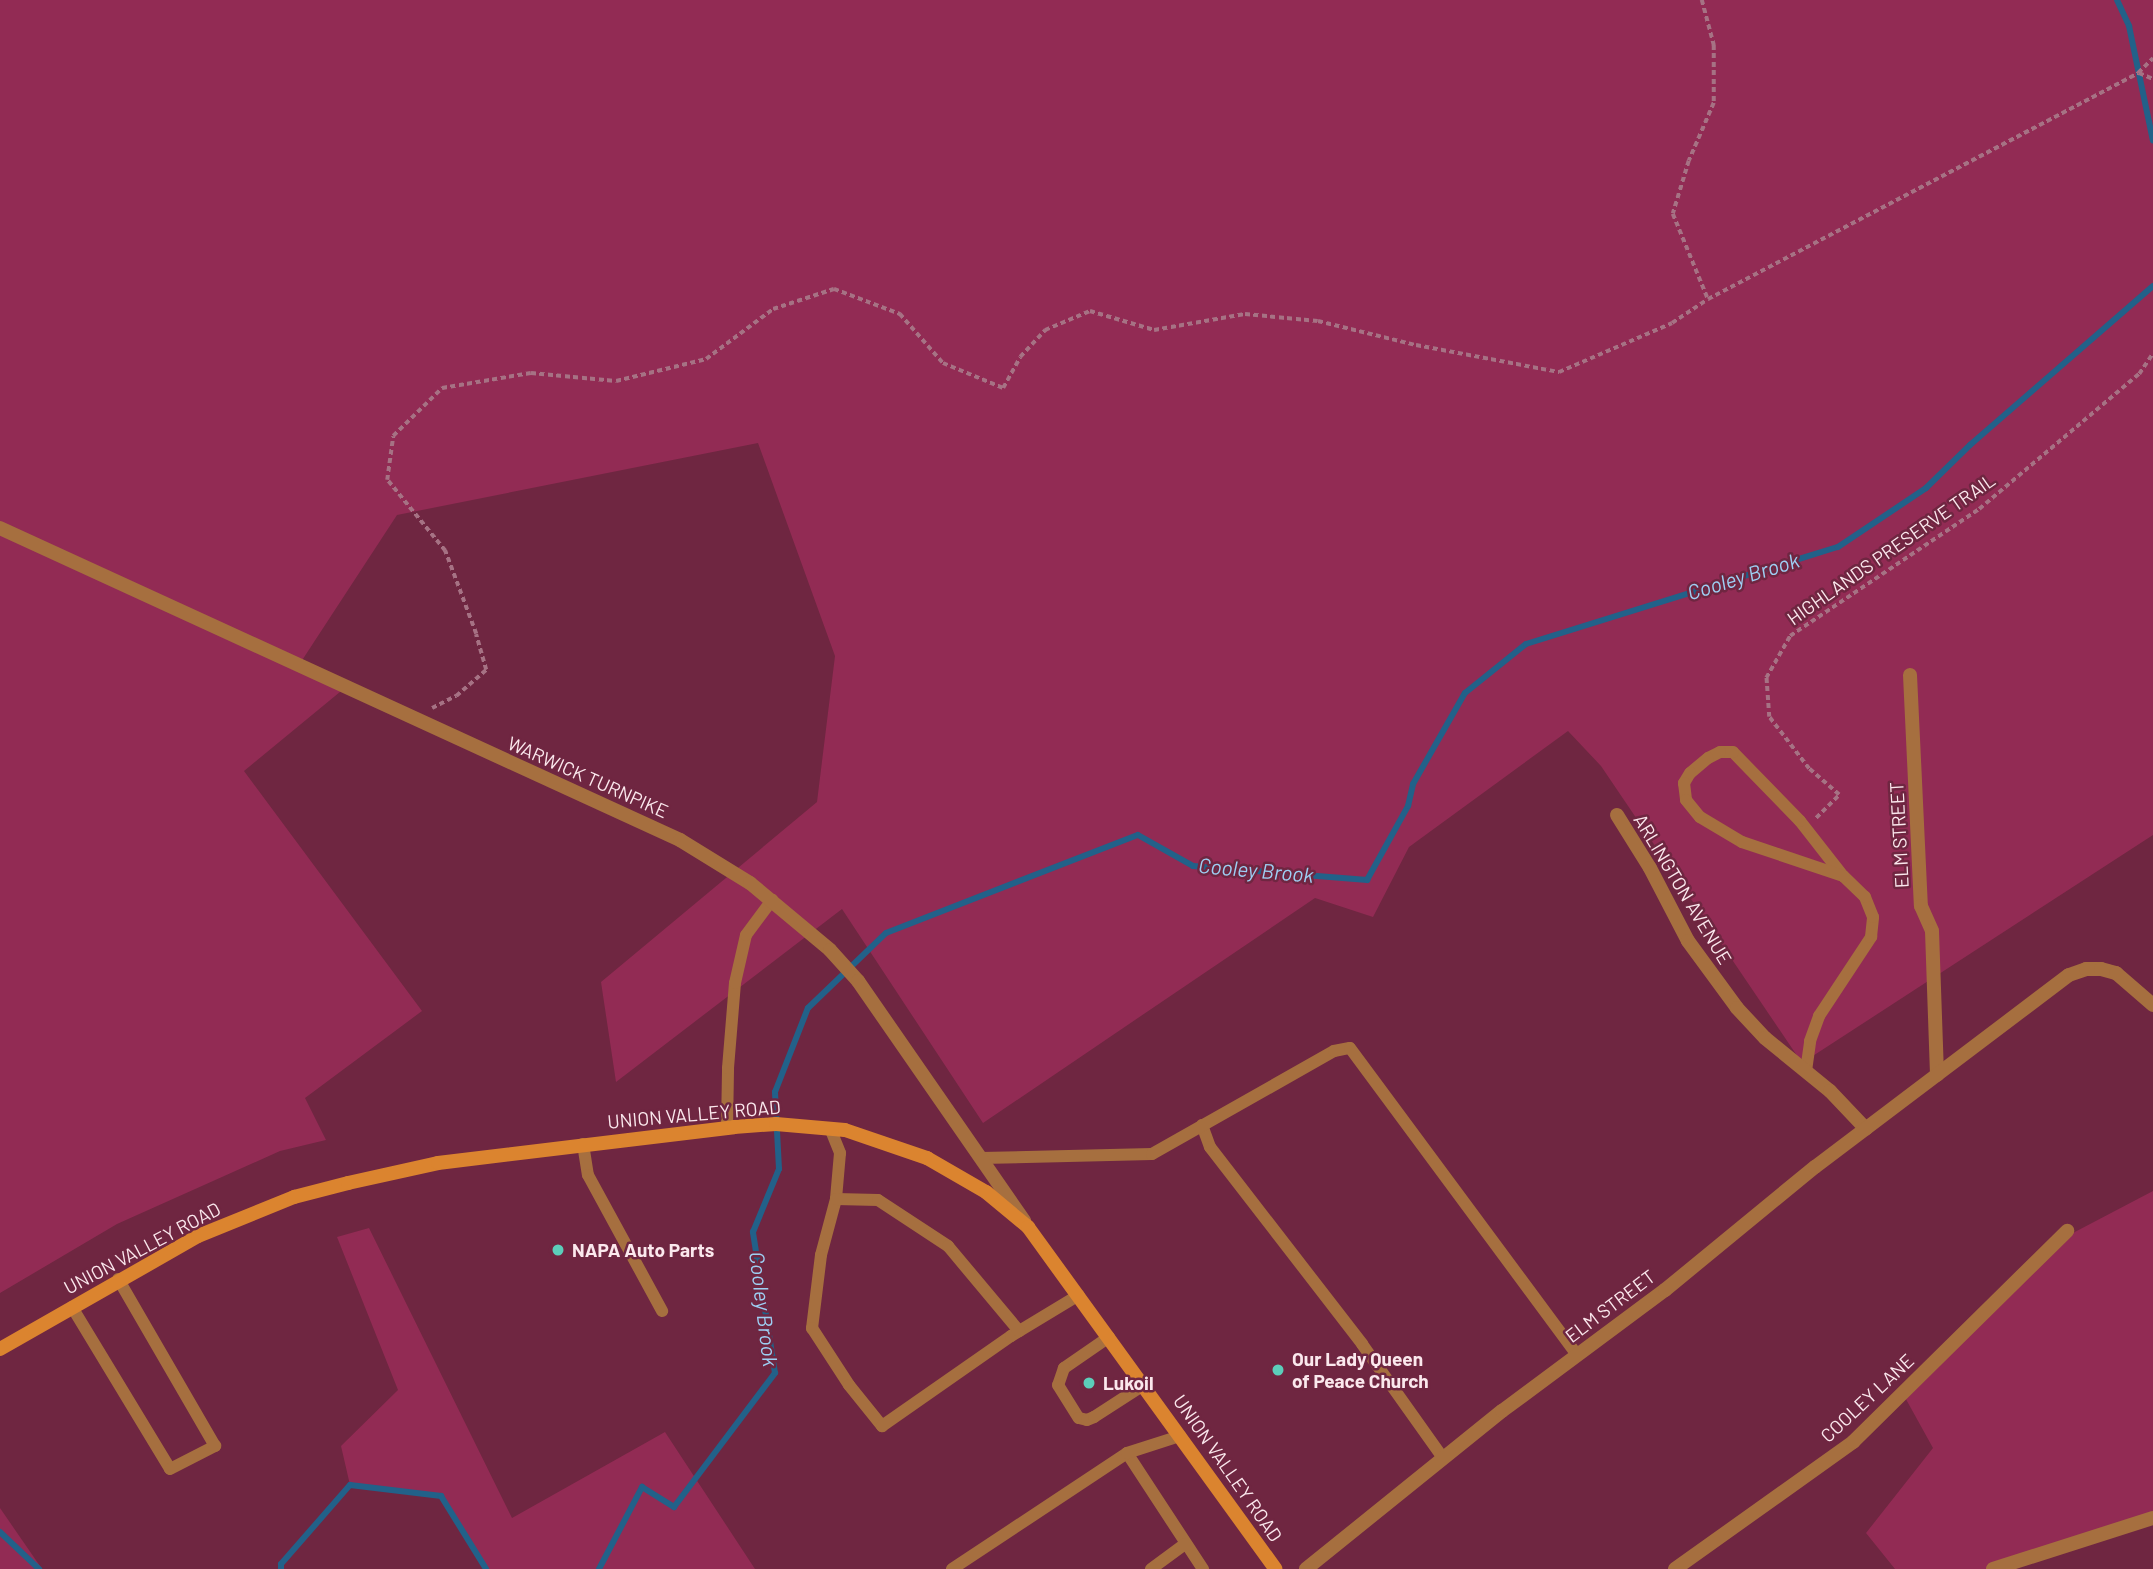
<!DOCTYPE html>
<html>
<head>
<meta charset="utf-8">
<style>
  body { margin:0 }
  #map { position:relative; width:2153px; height:1569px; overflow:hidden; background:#6f2641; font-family:Barlow,sans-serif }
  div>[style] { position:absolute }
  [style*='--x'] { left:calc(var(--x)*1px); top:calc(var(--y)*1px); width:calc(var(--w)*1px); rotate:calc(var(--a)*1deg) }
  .green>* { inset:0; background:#922b54 }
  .stream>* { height:6px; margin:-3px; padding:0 3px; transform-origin:3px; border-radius:3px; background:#226189 }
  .path>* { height:3.5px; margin-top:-1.75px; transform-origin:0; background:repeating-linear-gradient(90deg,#a67284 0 5px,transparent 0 8.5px) }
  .service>* { height:12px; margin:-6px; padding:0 6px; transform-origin:6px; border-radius:6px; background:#a66f3f }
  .minor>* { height:14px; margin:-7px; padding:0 7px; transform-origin:7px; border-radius:7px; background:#a66f3f }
  .tertiary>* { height:14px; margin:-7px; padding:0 7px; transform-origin:7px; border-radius:7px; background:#a66f3f }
  .secondary>* { height:14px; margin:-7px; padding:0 7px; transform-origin:7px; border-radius:7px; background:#db842f }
  .dots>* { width:19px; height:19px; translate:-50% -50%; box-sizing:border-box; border:4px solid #6f2641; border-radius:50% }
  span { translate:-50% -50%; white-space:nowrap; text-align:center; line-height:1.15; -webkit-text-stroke:5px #6f2641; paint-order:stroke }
  .street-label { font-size:19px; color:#fbe8ed }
  .poi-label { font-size:19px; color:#fbe8ed; font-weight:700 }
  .left { translate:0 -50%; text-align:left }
  .water-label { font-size:21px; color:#9ecff3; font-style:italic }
</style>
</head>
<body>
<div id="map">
  <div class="green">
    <div style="clip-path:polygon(0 0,2153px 0,2153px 835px,1802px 1063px,1601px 766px,1568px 731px,1409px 847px,1373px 917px,1315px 898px,983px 1123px,842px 909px,616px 1082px,601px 982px,817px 802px,835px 656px,758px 443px,397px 515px,297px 668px,346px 687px,244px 771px,422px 1011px,305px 1098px,326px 1140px,280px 1151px,117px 1224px,0 1293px)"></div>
    <div style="clip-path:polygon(2153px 1191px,2153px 1524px,2006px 1569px,1895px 1569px,1866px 1533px,1933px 1448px,1902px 1392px,2071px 1234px)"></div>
    <div style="clip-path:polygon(369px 1228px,512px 1518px,665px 1432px,755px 1569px,486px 1569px,441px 1496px,350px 1485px,341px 1446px,398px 1390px,337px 1237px)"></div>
    <div style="clip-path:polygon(0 1508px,42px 1569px,0 1569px)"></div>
  </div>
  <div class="stream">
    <div style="--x:2117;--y:0;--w:29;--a:65"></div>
    <div style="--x:2129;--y:26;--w:117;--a:78.2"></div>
    <div style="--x:0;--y:1532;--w:54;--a:43.5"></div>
    <div style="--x:281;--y:1569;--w:5;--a:-90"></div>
    <div style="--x:281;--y:1564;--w:105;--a:-48.9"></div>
    <div style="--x:350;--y:1485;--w:92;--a:6.9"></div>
    <div style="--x:441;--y:1496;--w:86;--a:58.3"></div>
    <div style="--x:599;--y:1569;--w:93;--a:-62.3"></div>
    <div style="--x:642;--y:1487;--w:38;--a:32"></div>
    <div style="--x:674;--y:1507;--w:168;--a:-53"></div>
    <div style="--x:775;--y:1373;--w:143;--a:-98.9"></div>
    <div style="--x:753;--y:1232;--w:68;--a:-67.6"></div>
    <div style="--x:779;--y:1169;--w:77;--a:-93"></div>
    <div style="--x:775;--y:1092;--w:90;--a:-68.6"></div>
    <div style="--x:808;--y:1008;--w:108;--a:-43.9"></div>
    <div style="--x:886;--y:933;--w:270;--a:-21.3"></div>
    <div style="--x:1138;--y:835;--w:63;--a:29.4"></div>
    <div style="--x:1193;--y:866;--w:175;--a:4.6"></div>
    <div style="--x:1367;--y:880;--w:85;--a:-61"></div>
    <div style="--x:1408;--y:806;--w:23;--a:-77"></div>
    <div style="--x:1413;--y:784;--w:105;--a:-60.3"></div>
    <div style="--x:1465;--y:693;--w:78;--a:-38.8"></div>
    <div style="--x:1526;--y:644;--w:327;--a:-17.3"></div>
    <div style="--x:1838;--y:547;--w:106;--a:-33.8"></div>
    <div style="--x:1926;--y:488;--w:62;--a:-44.3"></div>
    <div style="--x:1970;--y:445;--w:242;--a:-41"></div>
  </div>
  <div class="path">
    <div style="--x:1702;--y:0;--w:47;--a:75.1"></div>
    <div style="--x:1714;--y:45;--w:58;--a:90"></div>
    <div style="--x:1714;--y:103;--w:63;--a:113.3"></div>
    <div style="--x:1689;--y:161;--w:55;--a:106.8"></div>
    <div style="--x:1673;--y:214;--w:92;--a:67.6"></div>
    <div style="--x:2139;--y:73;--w:15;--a:23"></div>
    <div style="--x:432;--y:708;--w:27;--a:-27"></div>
    <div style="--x:456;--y:696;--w:40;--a:-41"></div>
    <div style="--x:486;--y:670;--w:37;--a:-106"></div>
    <div style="--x:476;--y:634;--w:89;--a:-110.5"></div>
    <div style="--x:445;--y:551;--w:92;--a:-129.2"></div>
    <div style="--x:387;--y:480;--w:44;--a:-82.2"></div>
    <div style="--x:393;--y:436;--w:69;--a:-44.4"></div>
    <div style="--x:442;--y:388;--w:90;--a:-9.6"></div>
    <div style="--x:531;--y:373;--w:85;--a:5.4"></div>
    <div style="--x:616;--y:381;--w:93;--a:-13.7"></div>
    <div style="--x:706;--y:359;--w:84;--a:-36.7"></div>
    <div style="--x:773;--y:309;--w:64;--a:-18.2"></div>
    <div style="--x:834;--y:289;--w:71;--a:20.7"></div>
    <div style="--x:900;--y:314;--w:65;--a:48.7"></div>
    <div style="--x:943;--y:363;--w:65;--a:22.6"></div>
    <div style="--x:1003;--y:388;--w:35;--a:-61"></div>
    <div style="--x:1020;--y:357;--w:37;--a:-47"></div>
    <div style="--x:1045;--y:330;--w:49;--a:-22.9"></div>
    <div style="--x:1090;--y:311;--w:67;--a:16.5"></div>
    <div style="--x:1154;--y:330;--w:92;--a:-10"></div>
    <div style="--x:1245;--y:314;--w:73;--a:5.5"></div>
    <div style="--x:1318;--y:321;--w:101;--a:13.8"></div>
    <div style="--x:1416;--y:345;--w:146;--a:10.7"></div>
    <div style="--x:1559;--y:372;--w:123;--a:-23.4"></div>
    <div style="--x:1672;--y:323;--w:43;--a:-33.7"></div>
    <div style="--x:1708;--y:299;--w:486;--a:-27.7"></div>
    <div style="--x:2138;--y:73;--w:21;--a:-45"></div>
    <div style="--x:1816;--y:818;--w:33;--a:-45"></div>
    <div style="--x:1839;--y:795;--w:40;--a:-139"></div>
    <div style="--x:1809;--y:769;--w:66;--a:-127.6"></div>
    <div style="--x:1769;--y:717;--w:39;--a:-94"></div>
    <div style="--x:1766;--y:678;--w:48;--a:-60.3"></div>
    <div style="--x:1790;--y:636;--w:228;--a:-33.9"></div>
    <div style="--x:1979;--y:509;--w:209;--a:-40.2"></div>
    <div style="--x:2139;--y:374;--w:25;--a:-56"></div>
  </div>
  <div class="service">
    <div style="--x:1806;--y:1071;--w:30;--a:-82"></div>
    <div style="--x:1810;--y:1041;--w:27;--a:-70"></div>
    <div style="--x:1819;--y:1016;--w:95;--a:-56.6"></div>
    <div style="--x:1871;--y:937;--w:20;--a:-84"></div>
    <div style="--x:1873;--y:917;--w:22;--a:-112"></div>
    <div style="--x:1865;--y:897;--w:30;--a:-136"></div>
    <div style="--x:1843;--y:876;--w:70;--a:-128"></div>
    <div style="--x:1800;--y:821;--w:96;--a:-134.2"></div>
    <div style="--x:1733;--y:752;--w:13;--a:180"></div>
    <div style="--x:1720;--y:752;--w:13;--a:153"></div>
    <div style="--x:1708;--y:758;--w:23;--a:140"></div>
    <div style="--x:1690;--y:773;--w:12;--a:121"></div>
    <div style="--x:1684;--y:783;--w:17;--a:83"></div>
    <div style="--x:1686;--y:800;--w:22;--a:51"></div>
    <div style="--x:1700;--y:817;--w:49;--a:30.8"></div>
    <div style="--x:1742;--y:842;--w:107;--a:18.6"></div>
    <div style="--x:1202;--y:1125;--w:23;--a:70"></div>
    <div style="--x:1210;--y:1147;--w:249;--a:52.3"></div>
    <div style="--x:1362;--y:1344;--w:140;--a:54.6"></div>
    <div style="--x:727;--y:1128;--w:60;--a:-89"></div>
    <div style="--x:728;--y:1068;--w:85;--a:-85.3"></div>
    <div style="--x:735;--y:983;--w:49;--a:-77.1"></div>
    <div style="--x:746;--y:935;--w:44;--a:-53.4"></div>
    <div style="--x:830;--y:1128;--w:27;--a:68"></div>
    <div style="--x:840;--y:1153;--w:46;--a:95"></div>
    <div style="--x:836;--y:1199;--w:58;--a:105"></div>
    <div style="--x:821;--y:1255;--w:74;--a:97"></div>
    <div style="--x:812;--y:1328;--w:68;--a:57"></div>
    <div style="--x:849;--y:1385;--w:53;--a:51.2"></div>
    <div style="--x:882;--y:1426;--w:157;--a:-34.9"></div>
    <div style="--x:1011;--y:1336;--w:79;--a:-31.1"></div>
    <div style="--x:583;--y:1144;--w:31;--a:81"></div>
    <div style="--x:588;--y:1175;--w:155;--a:61.4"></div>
    <div style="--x:981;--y:1158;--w:171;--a:-1.3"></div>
    <div style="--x:1152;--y:1154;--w:209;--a:-29.5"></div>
    <div style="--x:1334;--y:1051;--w:16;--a:-11"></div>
    <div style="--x:1350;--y:1048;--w:382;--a:53.5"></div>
    <div style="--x:836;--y:1199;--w:42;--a:1.4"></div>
    <div style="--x:878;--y:1200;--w:84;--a:33.3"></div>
    <div style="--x:948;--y:1246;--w:111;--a:50.1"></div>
    <div style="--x:72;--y:1307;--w:189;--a:58.8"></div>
    <div style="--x:170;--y:1469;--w:51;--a:-27.1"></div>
    <div style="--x:215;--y:1446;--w:193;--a:-120.1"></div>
    <div style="--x:1109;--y:1337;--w:55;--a:145.4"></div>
    <div style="--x:1064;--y:1368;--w:18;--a:109"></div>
    <div style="--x:1058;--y:1385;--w:39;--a:58"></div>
    <div style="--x:1079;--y:1418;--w:8;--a:14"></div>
    <div style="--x:1087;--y:1420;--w:8;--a:-23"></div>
    <div style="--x:1094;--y:1417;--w:61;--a:-32.9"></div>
    <div style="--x:1127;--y:1453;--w:139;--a:56.8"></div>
    <div style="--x:952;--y:1569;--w:210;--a:-33.5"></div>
    <div style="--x:1127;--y:1453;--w:56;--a:-17.8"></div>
    <div style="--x:1151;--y:1569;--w:42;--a:-36.3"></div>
  </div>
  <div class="minor">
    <div style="--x:1910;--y:675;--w:231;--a:87.3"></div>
    <div style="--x:1921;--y:906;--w:27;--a:66"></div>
    <div style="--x:1932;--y:931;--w:144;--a:88"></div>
    <div style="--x:1617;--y:815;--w:62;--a:58.1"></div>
    <div style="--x:1650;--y:868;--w:82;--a:62.5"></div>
    <div style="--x:1688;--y:941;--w:83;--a:53.8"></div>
    <div style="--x:1737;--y:1008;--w:41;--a:47"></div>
    <div style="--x:1765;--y:1038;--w:84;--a:39.2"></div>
    <div style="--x:1830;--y:1091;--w:52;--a:46.5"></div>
    <div style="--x:1306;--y:1569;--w:252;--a:-38.9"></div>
    <div style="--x:1502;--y:1411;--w:203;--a:-36.6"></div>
    <div style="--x:1665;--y:1290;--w:194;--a:-39.4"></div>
    <div style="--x:1815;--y:1167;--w:318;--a:-37.1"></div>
    <div style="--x:2069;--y:975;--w:18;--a:-19"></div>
    <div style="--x:2086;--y:969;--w:15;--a:0"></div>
    <div style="--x:2101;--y:969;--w:16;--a:15"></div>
    <div style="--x:2116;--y:973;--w:49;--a:40.9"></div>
    <div style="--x:1675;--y:1569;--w:219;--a:-35.5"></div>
    <div style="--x:1853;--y:1442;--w:301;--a:-44.6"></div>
    <div style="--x:1993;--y:1569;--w:168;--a:-17.7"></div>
  </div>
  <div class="tertiary">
    <div style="--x:0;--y:528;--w:748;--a:24.65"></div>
    <div style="--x:680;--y:840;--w:82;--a:31.6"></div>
    <div style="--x:750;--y:883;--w:104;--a:39.9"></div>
    <div style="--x:830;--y:950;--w:42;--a:47.9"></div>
    <div style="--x:858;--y:981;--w:292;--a:55.3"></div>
  </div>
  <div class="secondary">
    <div style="--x:0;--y:1349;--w:228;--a:-29.7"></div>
    <div style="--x:198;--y:1236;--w:104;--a:-22.1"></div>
    <div style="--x:294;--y:1197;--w:56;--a:-14.5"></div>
    <div style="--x:348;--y:1183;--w:92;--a:-12.5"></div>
    <div style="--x:438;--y:1163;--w:298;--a:-6.9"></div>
    <div style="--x:734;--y:1127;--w:42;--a:-4.1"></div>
    <div style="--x:776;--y:1124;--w:69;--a:5"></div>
    <div style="--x:845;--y:1130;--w:87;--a:18.9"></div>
    <div style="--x:927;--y:1158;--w:68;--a:30"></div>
    <div style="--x:986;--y:1192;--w:55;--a:39.8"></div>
    <div style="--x:1028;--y:1227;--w:422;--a:54.1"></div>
  </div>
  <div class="dots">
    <div style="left:558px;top:1250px;background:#5cceba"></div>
    <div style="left:1278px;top:1370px;background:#5cceba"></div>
    <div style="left:1089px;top:1383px;background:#5cceba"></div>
  </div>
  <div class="street-label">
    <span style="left:1891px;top:549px;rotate:-35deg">HIGHLANDS PRESERVE TRAIL</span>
    <span style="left:588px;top:777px;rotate:24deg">WARWICK TURNPIKE</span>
    <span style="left:1899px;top:835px;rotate:-93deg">ELM STREET</span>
    <span style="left:1683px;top:889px;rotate:59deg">ARLINGTON AVENUE</span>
    <span style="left:694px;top:1114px;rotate:-5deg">UNION VALLEY ROAD</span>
    <span style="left:142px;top:1248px;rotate:-28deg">UNION VALLEY ROAD</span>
    <span style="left:1610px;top:1306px;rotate:-37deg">ELM STREET</span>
    <span style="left:1867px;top:1398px;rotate:-43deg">COOLEY LANE</span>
    <span style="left:1228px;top:1468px;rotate:55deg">UNION VALLEY ROAD</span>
  </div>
  <div class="poi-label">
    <span class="left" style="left:572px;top:1250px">NAPA Auto Parts</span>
    <span class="left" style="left:1292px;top:1370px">Our Lady Queen<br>of Peace Church</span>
    <span class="left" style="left:1103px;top:1383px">Lukoil</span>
  </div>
  <div class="water-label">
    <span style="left:1743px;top:576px;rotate:-17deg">Cooley Brook</span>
    <span style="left:1256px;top:870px;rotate:5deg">Cooley Brook</span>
    <span style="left:764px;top:1309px;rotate:83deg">Cooley Brook</span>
  </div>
</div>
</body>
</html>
